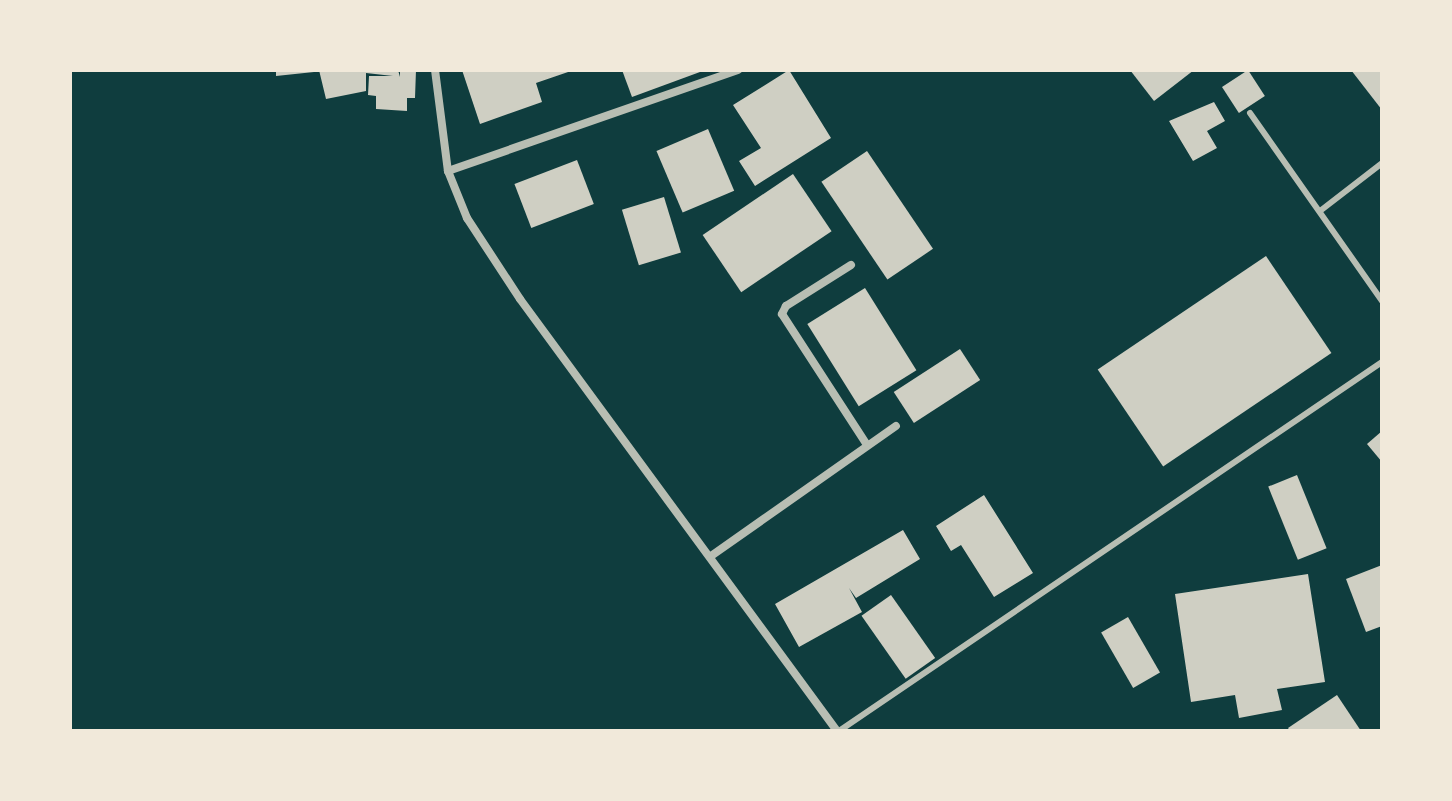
<!DOCTYPE html>
<html>
<head>
<meta charset="utf-8">
<style>
  body { margin:0 }
  #map { position:relative; width:1452px; height:801px; overflow:hidden; background:#0f3d3e; font-family:Inter,sans-serif }
  div>[style] { position:absolute }
  [style*='--x'] { left:calc(var(--x)*1px); top:calc(var(--y)*1px); width:calc(var(--w)*1px); rotate:calc(var(--a)*1deg) }
  .building>* { inset:0; background:#cfcfc3; transform-origin:0 0 }
  .service>* { height:6px; margin:-3px; padding:0 3px; transform-origin:3px; border-radius:3px; background:#b8beb3 }
  .minor>* { height:8px; margin:-4px; padding:0 4px; transform-origin:4px; border-radius:4px; background:#b8beb3 }
  span { translate:-50% -50%; white-space:nowrap; text-align:center; line-height:1.15; -webkit-text-stroke:6px #f1e9da; paint-order:stroke }
  .frame { position:absolute; inset:0; border:72px solid #f1e9da; pointer-events:none }
</style>
</head>
<body>
<div id="map">
  <div class="building">
    <div style="clip-path:polygon(276px 70px,314px 70px,314px 72px,276px 76px)"></div>
    <div style="clip-path:polygon(319px 70px,398px 70px,400px 77px,400px 70px,416px 70px,415px 98px,407px 98px,407px 111px,376px 109px,376px 96px,368px 95px,369px 76px,393px 76px,366px 73px,366px 91px,326px 99px)"></div>
    <div style="clip-path:polygon(462px 70px,571px 70px,571px 71px,536px 83px,542px 102px,480px 124px)"></div>
    <div style="clip-path:polygon(622px 70px,699px 70px,700px 72px,632px 97px)"></div>
    <div style="clip-path:polygon(789px 70px,831px 138px,755px 186px,739px 161px,761px 148px,733px 105px)"></div>
    <div style="clip-path:polygon(1130px 70px,1194px 70px,1154px 101px)"></div>
    <div style="left:1248px;top:70px;width:31px;height:31px;rotate:57deg"></div>
    <div style="clip-path:polygon(1351px 70px,1382px 70px,1382px 110px)"></div>
    <div style="clip-path:polygon(1214px 102px,1225px 121px,1207px 131px,1217px 148px,1193px 161px,1169px 121px)"></div>
    <div style="left:708px;top:129px;width:67px;height:56px;rotate:67deg"></div>
    <div style="left:867px;top:151px;width:118px;height:55px;rotate:56deg"></div>
    <div style="left:577px;top:160px;width:47px;height:67px;rotate:69deg"></div>
    <div style="left:793px;top:174px;width:69px;height:109px;rotate:56deg"></div>
    <div style="left:664px;top:197px;width:58px;height:44px;rotate:73deg"></div>
    <div style="left:1266px;top:256px;width:117px;height:203px;rotate:56deg"></div>
    <div style="left:865px;top:288px;width:97px;height:68px;rotate:58deg"></div>
    <div style="left:960px;top:349px;width:37px;height:79px;rotate:57deg"></div>
    <div style="clip-path:polygon(1382px 431px,1382px 462px,1367px 444px)"></div>
    <div style="left:1297px;top:475px;width:79px;height:31px;rotate:68deg"></div>
    <div style="clip-path:polygon(984px 495px,1033px 573px,994px 597px,961px 545px,951px 551px,936px 526px)"></div>
    <div style="clip-path:polygon(903px 530px,920px 559px,856px 598px,849px 588px,862px 612px,799px 647px,775px 604px)"></div>
    <div style="clip-path:polygon(1382px 565px,1382px 626px,1366px 632px,1346px 579px)"></div>
    <div style="clip-path:polygon(1308px 574px,1325px 682px,1277px 689px,1282px 710px,1239px 718px,1235px 695px,1191px 702px,1175px 594px)"></div>
    <div style="left:891px;top:595px;width:77px;height:36px;rotate:55deg"></div>
    <div style="left:1128px;top:617px;width:64px;height:31px;rotate:60deg"></div>
    <div style="clip-path:polygon(1337px 695px,1361px 731px,1290px 731px,1288px 728px)"></div>
  </div>
  <div class="service">
    <div style="--x:1250;--y:113;--w:230;--a:54.9"></div>
    <div style="--x:1320;--y:211;--w:78;--a:-37.7"></div>
    <div style="--x:839;--y:731;--w:657;--a:-34.2"></div>
  </div>
  <div class="minor">
    <div style="--x:435;--y:70;--w:102;--a:82.7"></div>
    <div style="--x:448;--y:171;--w:51;--a:68"></div>
    <div style="--x:467;--y:218;--w:97;--a:56.8"></div>
    <div style="--x:520;--y:299;--w:536;--a:53.73"></div>
    <div style="--x:448;--y:171;--w:307;--a:-19.2"></div>
    <div style="--x:851;--y:265;--w:77;--a:147.8"></div>
    <div style="--x:786;--y:306;--w:9;--a:117"></div>
    <div style="--x:782;--y:314;--w:156;--a:57"></div>
    <div style="--x:711;--y:556;--w:226;--a:-35.1"></div>
  </div>
  <div class="frame"></div>
</div>
</body>
</html>
